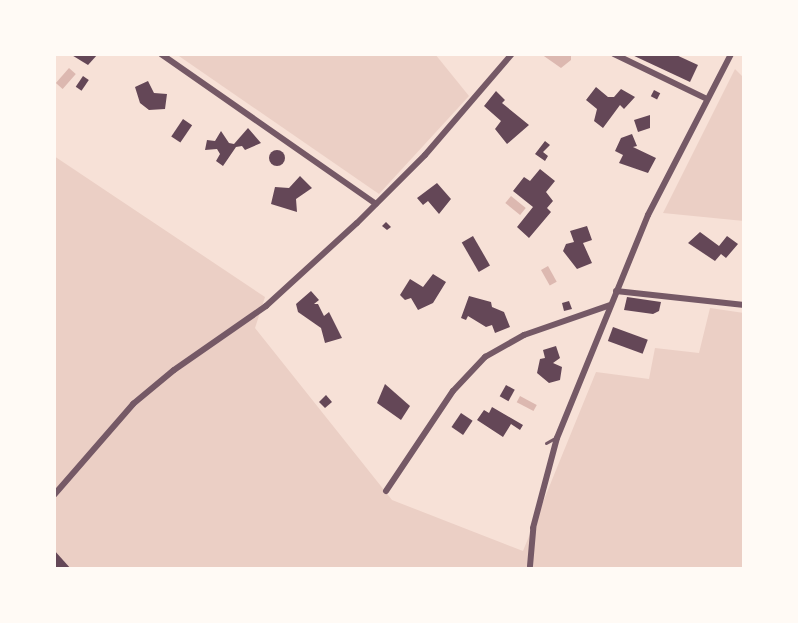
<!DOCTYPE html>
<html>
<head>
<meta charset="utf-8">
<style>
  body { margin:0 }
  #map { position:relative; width:798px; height:623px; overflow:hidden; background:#f7e1d7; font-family:"IBM Plex Sans",sans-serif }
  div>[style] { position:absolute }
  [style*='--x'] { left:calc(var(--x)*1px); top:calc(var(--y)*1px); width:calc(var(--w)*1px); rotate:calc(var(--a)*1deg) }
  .green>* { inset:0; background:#ebcfc5 }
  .water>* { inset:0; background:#dcb8b0; transform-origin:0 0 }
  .building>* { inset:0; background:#644757; transform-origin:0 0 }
  .round { border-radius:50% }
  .service>* { height:3px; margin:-1.5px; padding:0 1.5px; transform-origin:1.5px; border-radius:1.5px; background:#755966 }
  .minor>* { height:6px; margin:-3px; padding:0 3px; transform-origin:3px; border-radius:3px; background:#755966 }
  span { translate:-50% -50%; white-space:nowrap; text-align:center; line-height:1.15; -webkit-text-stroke:5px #fffaf5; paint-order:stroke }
  .frame { position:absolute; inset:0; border:56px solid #fffaf5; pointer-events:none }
</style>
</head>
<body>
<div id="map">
  <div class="green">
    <div style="clip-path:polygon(176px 54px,435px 54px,469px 96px,379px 194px)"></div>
    <div style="clip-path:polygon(735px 69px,744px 78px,744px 221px,663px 213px)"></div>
    <div style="clip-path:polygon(54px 156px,265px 297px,255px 328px,392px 500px,523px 551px,596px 372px,649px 379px,655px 348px,699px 353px,710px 308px,744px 313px,744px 569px,54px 569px)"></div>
  </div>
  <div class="water">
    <div style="clip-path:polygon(541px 54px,571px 54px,571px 60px,561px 68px)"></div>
    <div style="left:69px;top:68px;width:9px;height:20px;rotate:41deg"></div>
    <div style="left:511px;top:196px;width:19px;height:9px;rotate:39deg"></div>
    <div style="left:548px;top:266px;width:18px;height:8px;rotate:61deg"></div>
    <div style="left:520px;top:396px;width:19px;height:7px;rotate:28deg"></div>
  </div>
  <div class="building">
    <div style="clip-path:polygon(70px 54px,98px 54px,88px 65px)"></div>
    <div style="clip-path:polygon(630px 54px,674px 54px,698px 65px,690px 82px)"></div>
    <div style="left:83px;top:76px;width:7px;height:13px;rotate:34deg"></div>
    <div style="clip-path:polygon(148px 81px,154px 93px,167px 94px,165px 109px,149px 110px,140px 103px,135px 87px)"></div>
    <div style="clip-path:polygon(596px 87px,608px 97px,614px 97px,621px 89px,635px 97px,624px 109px,620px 105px,603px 128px,594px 121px,597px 109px,586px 100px)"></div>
    <div style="left:654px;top:90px;width:7px;height:7px;rotate:27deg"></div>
    <div style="clip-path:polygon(496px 91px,505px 100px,502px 103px,529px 125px,507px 144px,495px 129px,501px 121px,484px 106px)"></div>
    <div style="clip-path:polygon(650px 115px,650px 128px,638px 132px,634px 120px)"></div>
    <div style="left:183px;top:119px;width:11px;height:21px;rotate:34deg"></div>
    <div style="clip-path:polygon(248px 128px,261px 143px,245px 150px,242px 146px,236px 147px,223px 166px,216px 161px,220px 154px,217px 149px,205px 150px,207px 140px,215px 141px,221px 131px,229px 143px,234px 144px)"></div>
    <div style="clip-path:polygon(632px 134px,637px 146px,633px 147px,656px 158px,648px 173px,619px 163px,623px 155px,615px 151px,621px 138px)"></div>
    <div style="clip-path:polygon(545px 141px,550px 145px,543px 152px,548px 156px,545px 161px,535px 154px)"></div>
    <div class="round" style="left:269px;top:150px;width:16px;height:16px"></div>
    <div style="clip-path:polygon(540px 169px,555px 181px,546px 192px,553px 201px,547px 208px,551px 212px,529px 238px,517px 227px,533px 207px,513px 191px,524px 177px,530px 181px)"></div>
    <div style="clip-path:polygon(300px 176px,312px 188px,296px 199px,297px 212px,271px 204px,275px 187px,289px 188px)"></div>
    <div style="clip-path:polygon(437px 183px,451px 199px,439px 214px,428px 201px,423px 205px,417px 198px)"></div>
    <div style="clip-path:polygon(386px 222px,391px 227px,387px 230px,382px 226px)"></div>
    <div style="clip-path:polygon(587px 226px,592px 240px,583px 243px,592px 263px,577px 269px,563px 251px,566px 244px,574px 242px,570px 231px)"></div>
    <div style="clip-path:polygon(700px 232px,719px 246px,727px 236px,738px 244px,726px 258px,721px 254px,715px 261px,688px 243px)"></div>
    <div style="left:473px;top:236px;width:34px;height:13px;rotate:60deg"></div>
    <div style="clip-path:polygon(433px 274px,446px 282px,433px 303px,418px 310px,411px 298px,405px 300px,400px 295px,410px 279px,423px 287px)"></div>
    <div style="clip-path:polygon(311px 291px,319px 300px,314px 304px,318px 304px,324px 316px,329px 312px,342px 338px,325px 343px,321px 328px,298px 312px,296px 304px)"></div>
    <div style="clip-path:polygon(469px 296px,491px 302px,492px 307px,504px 312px,510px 327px,495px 333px,492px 325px,486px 327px,468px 316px,466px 320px,461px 318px)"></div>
    <div style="clip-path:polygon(627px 297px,661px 302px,659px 311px,653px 314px,624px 310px)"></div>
    <div style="clip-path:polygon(569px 301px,572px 309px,564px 311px,562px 303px)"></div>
    <div style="left:613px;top:327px;width:37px;height:15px;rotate:20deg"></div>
    <div style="clip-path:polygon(556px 346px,560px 358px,553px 363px,562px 367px,560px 380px,549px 383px,537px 373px,540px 359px,545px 358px,543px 350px)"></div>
    <div style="clip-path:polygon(385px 384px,410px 406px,401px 420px,377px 403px)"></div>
    <div style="left:506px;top:385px;width:10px;height:13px;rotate:29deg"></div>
    <div style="clip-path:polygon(326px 395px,332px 402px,325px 408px,319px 402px)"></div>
    <div style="clip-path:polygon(492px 407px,523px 425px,520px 430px,511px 424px,503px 437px,477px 420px,484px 410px,489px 413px)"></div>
    <div style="left:461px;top:413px;width:14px;height:17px;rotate:34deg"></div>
    <div style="clip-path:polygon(54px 550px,71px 569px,54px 569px)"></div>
  </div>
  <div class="service">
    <div style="--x:546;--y:443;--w:10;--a:-29"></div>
  </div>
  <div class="minor">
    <div style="--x:161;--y:54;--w:262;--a:34.9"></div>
    <div style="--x:614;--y:54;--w:103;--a:25.8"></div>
    <div style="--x:616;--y:291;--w:129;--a:6.2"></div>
    <div style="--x:386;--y:491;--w:120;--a:-56.2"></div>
    <div style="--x:453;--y:391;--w:47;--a:-46.7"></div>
    <div style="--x:485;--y:357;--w:45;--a:-29.4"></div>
    <div style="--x:524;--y:335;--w:91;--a:-19.2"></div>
    <div style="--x:54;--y:495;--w:121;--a:-49"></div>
    <div style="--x:133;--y:404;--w:53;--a:-39.7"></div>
    <div style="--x:174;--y:370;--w:112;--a:-34.8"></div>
    <div style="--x:266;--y:306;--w:123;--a:-42.4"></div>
    <div style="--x:357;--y:223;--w:96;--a:-45"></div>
    <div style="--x:425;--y:155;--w:133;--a:-49.3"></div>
    <div style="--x:530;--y:566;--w:38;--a:-85"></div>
    <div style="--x:533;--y:528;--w:93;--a:-75.1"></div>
    <div style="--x:557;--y:438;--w:241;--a:-67.8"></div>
    <div style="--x:648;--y:215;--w:181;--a:-62.7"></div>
  </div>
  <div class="frame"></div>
</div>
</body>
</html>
